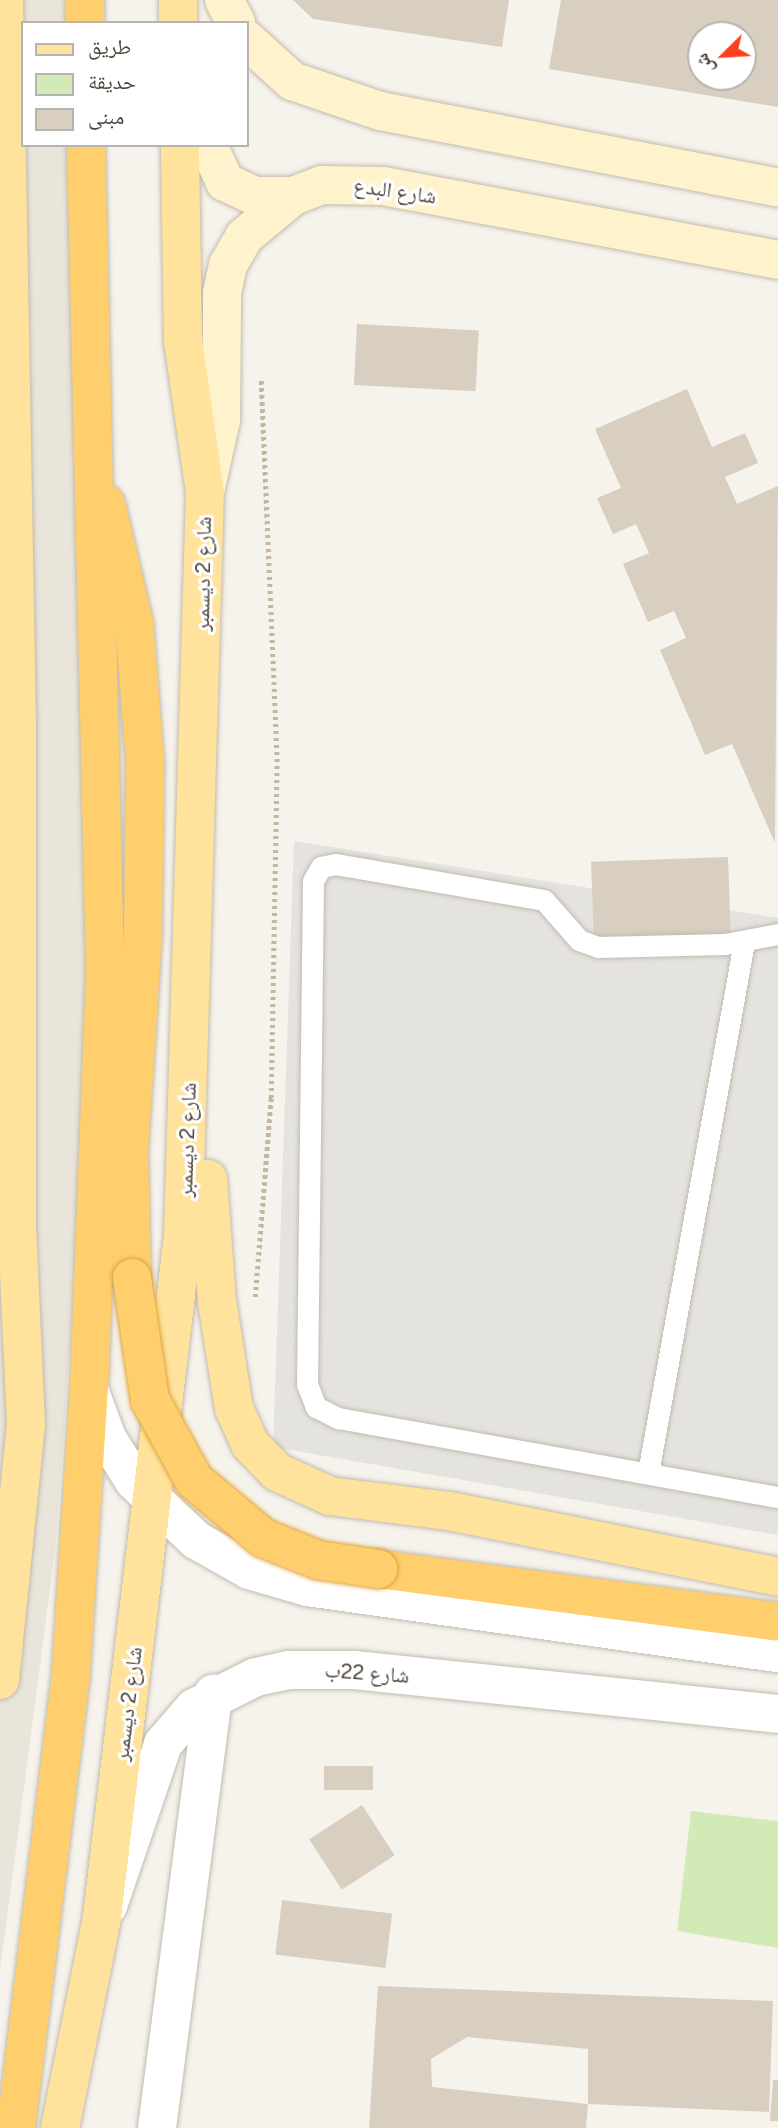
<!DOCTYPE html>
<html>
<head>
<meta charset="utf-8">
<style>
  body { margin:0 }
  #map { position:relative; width:778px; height:2128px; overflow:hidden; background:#f6f3ec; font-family:Figtree,"Noto Naskh Arabic",sans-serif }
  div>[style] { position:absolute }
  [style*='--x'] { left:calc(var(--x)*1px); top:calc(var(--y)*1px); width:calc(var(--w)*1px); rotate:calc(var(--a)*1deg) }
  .residential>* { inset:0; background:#eae5da }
  .green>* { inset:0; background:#d2eab5 }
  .parking>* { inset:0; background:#e5e3e0 }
  .building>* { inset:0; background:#d8cfc1; transform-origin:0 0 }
  .path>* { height:4.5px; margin-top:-2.25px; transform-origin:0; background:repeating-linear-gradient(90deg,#c4b79f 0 3.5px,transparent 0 7px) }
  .roads { filter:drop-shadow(0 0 2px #c2bbae) drop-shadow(0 0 2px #c2bbae) }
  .service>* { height:21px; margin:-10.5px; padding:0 10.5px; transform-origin:10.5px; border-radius:10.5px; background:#fff }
  .minor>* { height:38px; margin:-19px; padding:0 19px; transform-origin:19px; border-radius:19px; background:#fff }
  .secondary>* { height:38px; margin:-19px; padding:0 19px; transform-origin:19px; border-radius:19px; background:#fff3cd }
  .primary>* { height:38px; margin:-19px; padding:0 19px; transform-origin:19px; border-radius:19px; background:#ffe39c }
  .motorway>* { height:38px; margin:-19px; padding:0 19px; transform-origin:19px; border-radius:19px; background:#ffcf6e }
  .bridges { filter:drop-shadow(0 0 2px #e0a43c) drop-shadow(0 0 2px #e0a43c) }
  .motorway-bridge>* { height:38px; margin:-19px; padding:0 19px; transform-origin:19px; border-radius:19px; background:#ffcf6e }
  span { translate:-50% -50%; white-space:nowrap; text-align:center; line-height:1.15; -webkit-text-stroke:6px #fff; paint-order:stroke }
  .street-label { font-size:21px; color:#4b4439 }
  .legend { position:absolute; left:21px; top:21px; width:228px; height:126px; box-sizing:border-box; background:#fff; border:2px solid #b7b4b0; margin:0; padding:9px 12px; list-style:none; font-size:21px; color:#4b4439 }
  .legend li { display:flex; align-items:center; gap:14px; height:35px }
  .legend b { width:35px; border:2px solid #b7b4b0 }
  .north { position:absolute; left:687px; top:21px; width:70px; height:70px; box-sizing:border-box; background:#fff; border:2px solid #b7b4b0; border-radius:50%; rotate:246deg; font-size:19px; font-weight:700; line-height:28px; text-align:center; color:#4b4439 }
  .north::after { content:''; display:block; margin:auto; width:24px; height:32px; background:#fc3f1d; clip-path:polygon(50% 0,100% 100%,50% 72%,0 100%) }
</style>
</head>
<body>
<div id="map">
  <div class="residential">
    <div style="clip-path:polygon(0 0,90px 0,90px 23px,23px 23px,23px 145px,92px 145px,100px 924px,55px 1551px,0 1971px)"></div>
  </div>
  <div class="green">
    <div style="clip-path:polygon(691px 1811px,778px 1821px,778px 1948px,677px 1931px)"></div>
  </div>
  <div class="parking">
    <div style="clip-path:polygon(294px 841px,778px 918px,778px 1535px,273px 1447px)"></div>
  </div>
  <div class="building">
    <div style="clip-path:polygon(293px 0,509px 0,502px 47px,313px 19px)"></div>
    <div style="clip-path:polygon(evenodd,561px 0,778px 0,778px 107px,549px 69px,561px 0,701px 35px,743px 35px,743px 77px,701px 77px,701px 35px)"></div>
    <div style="left:357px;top:324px;width:122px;height:61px;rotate:3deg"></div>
    <div style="clip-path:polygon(687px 389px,712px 447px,745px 433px,758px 463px,725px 477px,737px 504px,778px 486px,775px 843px,732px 744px,705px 755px,660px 650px,686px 638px,674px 611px,648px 622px,623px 564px,649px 553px,636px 524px,613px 534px,597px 498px,621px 488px,595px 429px)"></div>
    <div style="left:728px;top:857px;width:77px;height:137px;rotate:88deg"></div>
    <div style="left:324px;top:1766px;width:49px;height:24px"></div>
    <div style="left:362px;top:1805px;width:60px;height:63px;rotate:57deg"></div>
    <div style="left:282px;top:1900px;width:111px;height:55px;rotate:7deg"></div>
    <div style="clip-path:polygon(evenodd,378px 1986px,773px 2001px,769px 2112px,588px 2104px,586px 2128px,369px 2128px,378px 1986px,467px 2037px,588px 2049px,588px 2104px,432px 2087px,431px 2059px,467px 2037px)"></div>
    <div style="clip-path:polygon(773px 2080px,778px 2080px,778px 2121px,770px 2121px)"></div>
  </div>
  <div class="path">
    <div style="--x:255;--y:1297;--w:200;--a:-85.4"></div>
    <div style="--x:271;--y:1098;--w:336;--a:-89"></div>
    <div style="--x:277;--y:762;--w:382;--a:-92.4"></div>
  </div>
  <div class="roads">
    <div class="service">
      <div style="--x:778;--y:934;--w:54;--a:169.3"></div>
      <div style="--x:725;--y:944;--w:127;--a:178.6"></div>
      <div style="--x:598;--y:947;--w:20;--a:-160"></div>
      <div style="--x:579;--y:940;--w:53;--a:-131.2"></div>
      <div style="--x:544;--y:900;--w:211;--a:-170.2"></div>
      <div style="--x:336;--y:864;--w:15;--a:169"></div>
      <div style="--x:321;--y:867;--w:16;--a:120"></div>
      <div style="--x:313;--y:881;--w:503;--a:90.68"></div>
      <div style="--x:307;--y:1384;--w:25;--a:69"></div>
      <div style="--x:316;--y:1407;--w:25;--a:27"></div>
      <div style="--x:338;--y:1418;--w:447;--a:10.2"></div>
      <div style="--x:648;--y:1473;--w:540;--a:-79.75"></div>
    </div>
    <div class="minor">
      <div style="--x:89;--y:1389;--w:52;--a:69.8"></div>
      <div style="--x:107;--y:1438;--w:51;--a:57.9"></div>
      <div style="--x:134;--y:1481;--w:86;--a:43.6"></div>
      <div style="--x:196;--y:1540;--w:61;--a:29.5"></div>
      <div style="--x:249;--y:1570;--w:60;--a:16.3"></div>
      <div style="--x:307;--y:1587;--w:476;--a:8"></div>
      <div style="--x:108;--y:1906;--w:171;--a:-71.2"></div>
      <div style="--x:163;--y:1744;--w:48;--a:-49.3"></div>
      <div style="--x:194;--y:1708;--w:69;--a:-26.6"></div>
      <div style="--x:256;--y:1677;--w:34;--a:-12"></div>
      <div style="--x:289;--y:1670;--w:65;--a:0"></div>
      <div style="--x:354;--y:1670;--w:426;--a:5.9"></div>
      <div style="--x:157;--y:2128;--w:438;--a:-82.6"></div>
    </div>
    <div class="secondary">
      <div style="--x:224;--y:0;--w:26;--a:62"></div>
      <div style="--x:247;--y:40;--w:61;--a:42.3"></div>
      <div style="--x:292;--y:81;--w:93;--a:18.8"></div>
      <div style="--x:380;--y:111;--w:405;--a:10.9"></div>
      <div style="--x:208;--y:145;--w:41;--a:65.3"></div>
      <div style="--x:225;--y:182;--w:33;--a:25"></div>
      <div style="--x:255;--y:196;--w:38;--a:0"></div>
      <div style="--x:205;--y:492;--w:74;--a:-77.5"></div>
      <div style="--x:221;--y:420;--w:127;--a:-89.5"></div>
      <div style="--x:222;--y:293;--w:29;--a:-78"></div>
      <div style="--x:228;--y:265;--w:32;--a:-60"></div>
      <div style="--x:244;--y:237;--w:64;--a:-39.9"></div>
      <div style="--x:293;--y:196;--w:31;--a:-21"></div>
      <div style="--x:322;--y:185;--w:61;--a:0.9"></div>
      <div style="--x:383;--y:186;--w:402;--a:10.6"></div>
    </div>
    <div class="primary">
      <div style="--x:178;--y:0;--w:23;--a:90"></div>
      <div style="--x:208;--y:1179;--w:122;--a:85.8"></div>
      <div style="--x:217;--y:1301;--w:108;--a:81"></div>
      <div style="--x:234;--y:1408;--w:39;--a:66"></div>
      <div style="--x:250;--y:1444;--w:39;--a:46"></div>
      <div style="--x:277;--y:1472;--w:58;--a:24.4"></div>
      <div style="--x:330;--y:1496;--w:120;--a:7.2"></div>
      <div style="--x:449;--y:1511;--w:336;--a:11.3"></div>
      <div style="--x:0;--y:1680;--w:256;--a:-84.2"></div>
      <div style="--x:26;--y:1425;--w:195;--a:-92.6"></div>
      <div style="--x:17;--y:1230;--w:507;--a:-90"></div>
      <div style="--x:17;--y:723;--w:723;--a:-91.03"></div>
      <div style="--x:60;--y:2128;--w:215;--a:-78.7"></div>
      <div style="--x:102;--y:1917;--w:686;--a:-83.22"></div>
      <div style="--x:183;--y:1236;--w:744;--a:-88.31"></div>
      <div style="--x:205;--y:492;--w:152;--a:-98.3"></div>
      <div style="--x:183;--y:342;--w:197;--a:-90.9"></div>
    </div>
    <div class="motorway">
      <div style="--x:85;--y:23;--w:23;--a:-90"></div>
      <div style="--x:106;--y:504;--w:121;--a:76.7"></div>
      <div style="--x:134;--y:622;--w:140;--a:85.5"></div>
      <div style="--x:145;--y:762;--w:172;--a:90.7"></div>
      <div style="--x:143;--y:934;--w:216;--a:93.7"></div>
      <div style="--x:129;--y:1150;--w:128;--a:88.7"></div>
      <div style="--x:378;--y:1569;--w:403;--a:7.5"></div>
      <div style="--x:16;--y:2128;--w:459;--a:-83.1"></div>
      <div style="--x:71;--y:1672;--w:284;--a:-86.4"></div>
      <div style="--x:89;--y:1389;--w:419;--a:-87.8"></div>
      <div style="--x:105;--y:970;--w:825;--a:-91.32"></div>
    </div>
  </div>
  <div class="bridges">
    <div class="motorway-bridge">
      <div style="--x:132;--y:1278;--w:123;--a:81.6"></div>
      <div style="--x:150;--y:1400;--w:91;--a:61.2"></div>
      <div style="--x:194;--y:1480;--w:90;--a:40"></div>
      <div style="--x:263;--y:1538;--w:59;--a:21.8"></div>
      <div style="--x:318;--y:1560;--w:61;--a:8.5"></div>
    </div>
  </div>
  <div class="street-label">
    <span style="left:395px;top:191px;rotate:8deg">شارع البدع</span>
    <span style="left:203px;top:574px;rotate:-89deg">شارع 2 ديسمبر</span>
    <span style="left:187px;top:1140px;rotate:-88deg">شارع 2 ديسمبر</span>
    <span style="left:367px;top:1673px;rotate:4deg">شارع 22ب</span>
    <span style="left:128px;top:1704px;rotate:-83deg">شارع 2 ديسمبر</span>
  </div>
  <ul class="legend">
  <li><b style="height:9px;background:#ffe39c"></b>طريق</li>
  <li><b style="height:19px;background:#d2eab5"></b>حديقة</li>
  <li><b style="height:19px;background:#d8cfc1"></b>مبنى</li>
  </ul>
  <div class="north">ش</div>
</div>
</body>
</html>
